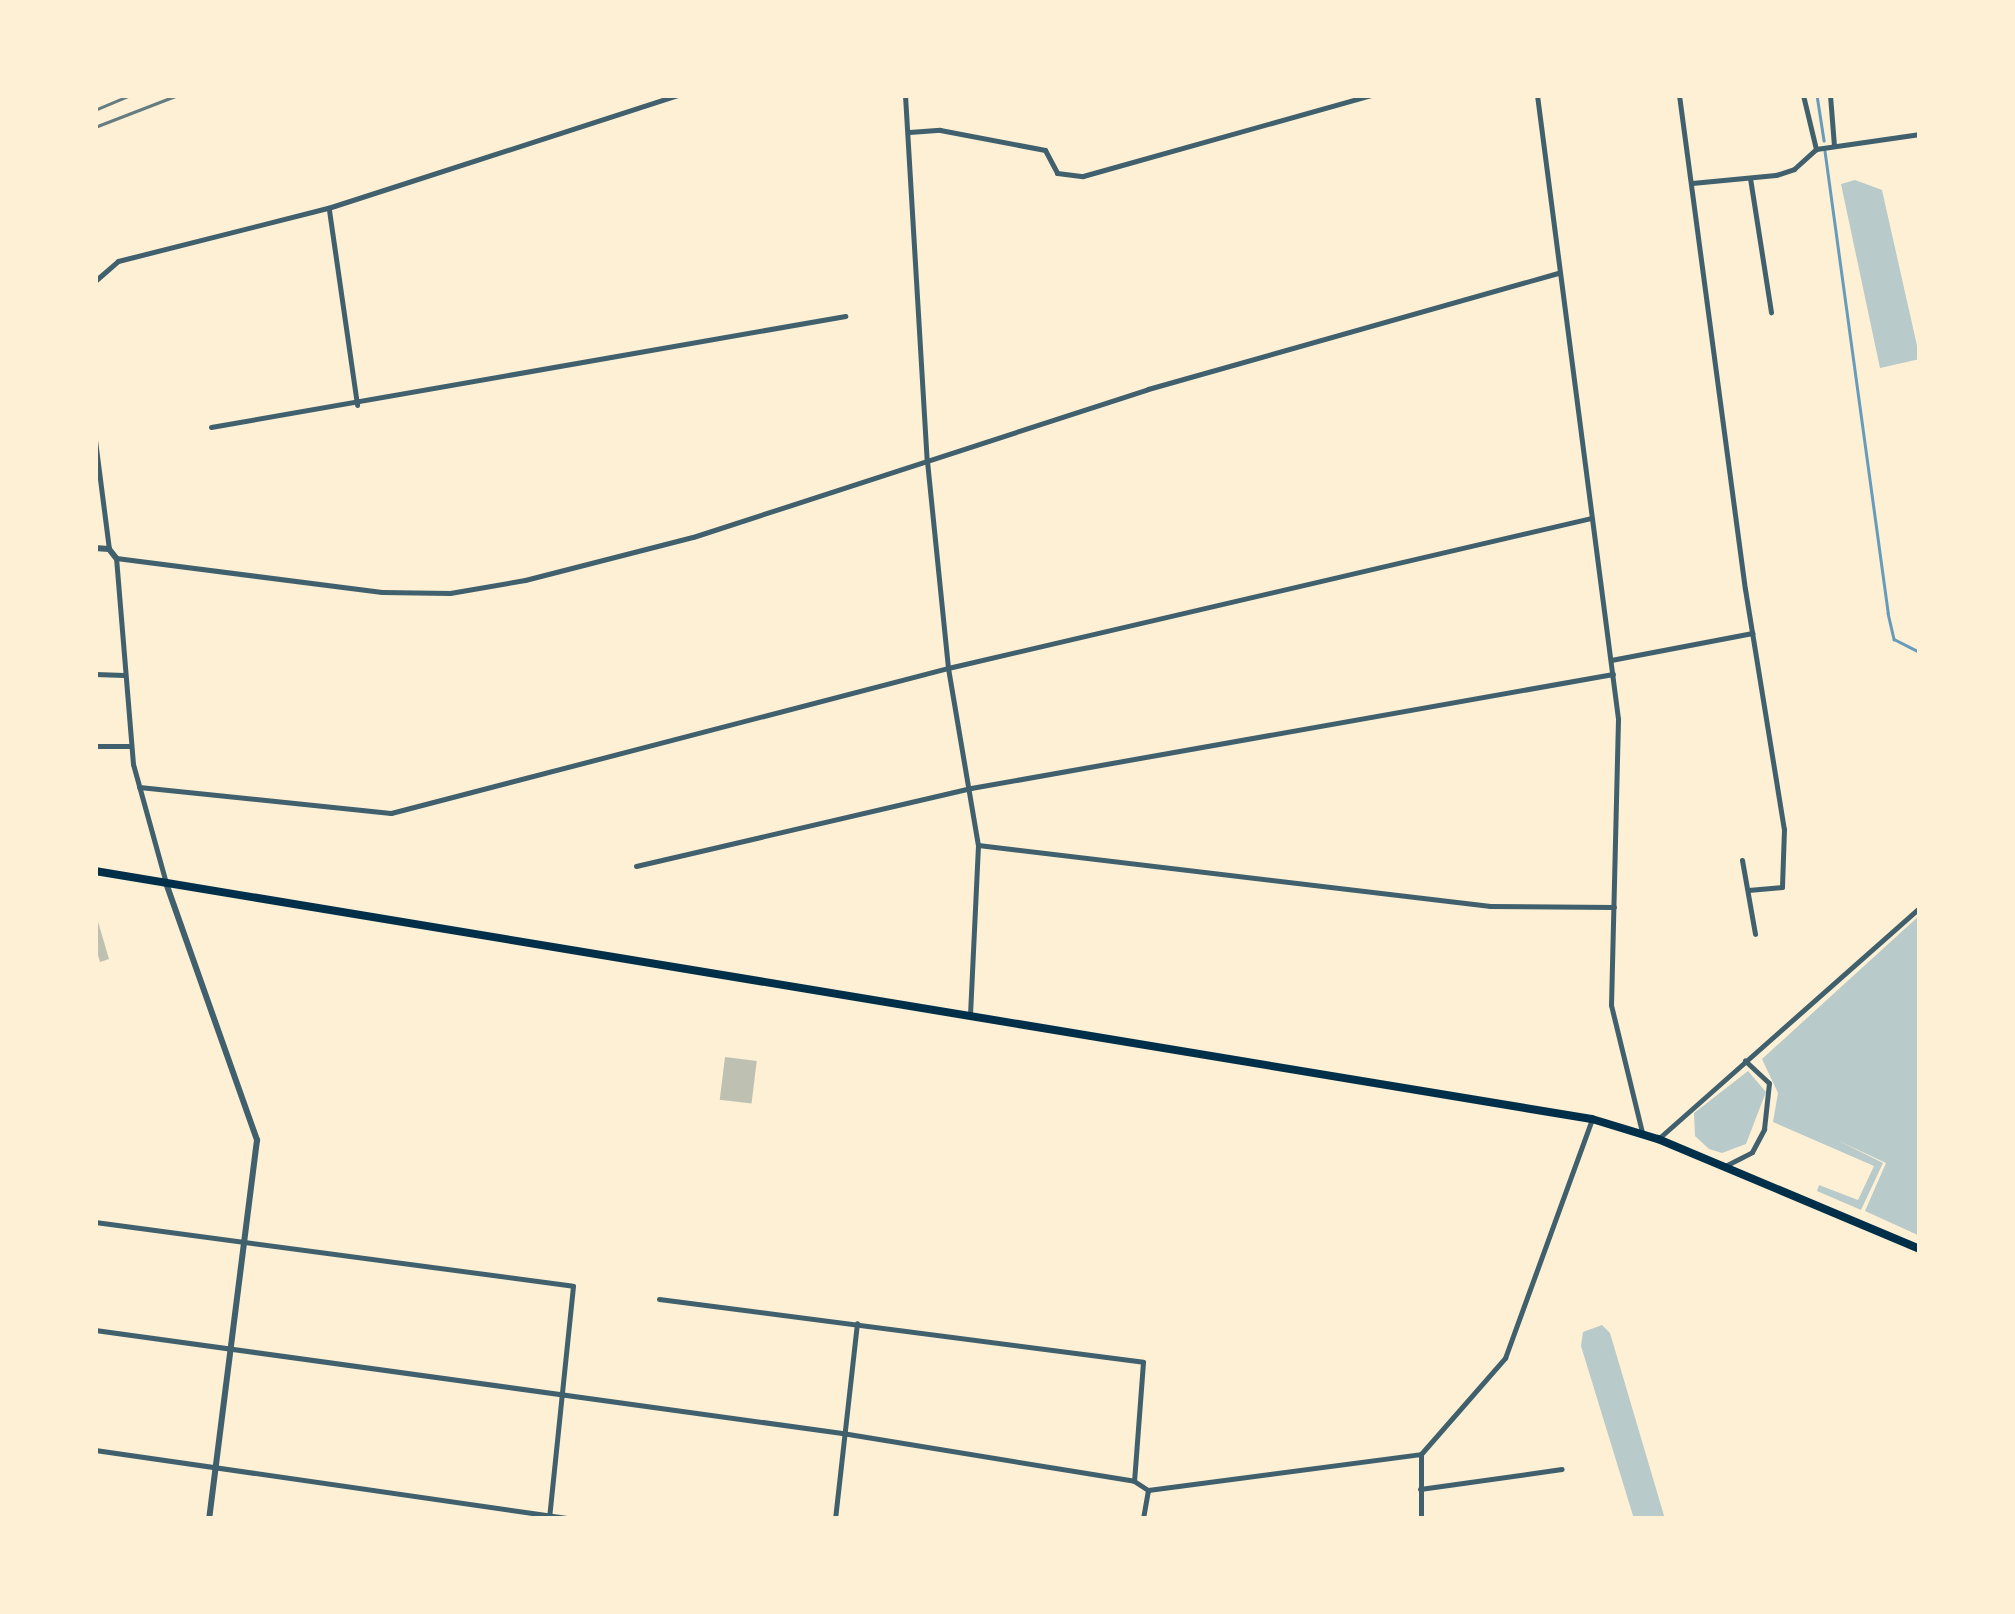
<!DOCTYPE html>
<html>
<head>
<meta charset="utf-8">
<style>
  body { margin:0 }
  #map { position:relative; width:2015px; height:1614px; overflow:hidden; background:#fdf0d5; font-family:"PT Sans",sans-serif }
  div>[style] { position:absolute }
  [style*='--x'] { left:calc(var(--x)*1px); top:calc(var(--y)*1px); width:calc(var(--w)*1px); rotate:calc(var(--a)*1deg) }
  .green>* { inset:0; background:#b9caca }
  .stream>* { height:2.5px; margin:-1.25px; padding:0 1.25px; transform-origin:1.25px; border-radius:1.25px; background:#669bbc }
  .building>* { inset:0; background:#bec0b2; transform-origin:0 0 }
  .minor>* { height:5px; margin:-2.5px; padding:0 2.5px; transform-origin:2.5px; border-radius:2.5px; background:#3f606c }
  .tertiary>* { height:6px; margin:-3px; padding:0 3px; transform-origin:3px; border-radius:3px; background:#3f606c }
  .primary>* { height:8px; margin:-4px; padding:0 4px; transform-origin:4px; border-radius:4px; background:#003049 }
  .rail>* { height:2.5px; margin:-1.25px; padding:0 1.25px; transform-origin:1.25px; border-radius:1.25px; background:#657d81 }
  span { translate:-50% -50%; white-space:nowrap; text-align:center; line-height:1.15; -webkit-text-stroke:8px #fdf0d5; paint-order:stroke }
  .frame { position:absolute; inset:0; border:98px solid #fdf0d5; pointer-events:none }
</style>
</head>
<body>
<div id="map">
  <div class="green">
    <div style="clip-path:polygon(1855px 180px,1882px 190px,1920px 359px,1880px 368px,1841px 184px)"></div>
    <div style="clip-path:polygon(1920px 915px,1920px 1236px,1865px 1211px,1886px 1163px,1837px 1140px,1883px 1163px,1861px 1210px,1817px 1191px,1819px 1185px,1858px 1200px,1874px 1166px,1773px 1122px,1778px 1093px,1762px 1059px)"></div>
    <div style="clip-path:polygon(1748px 1071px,1766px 1092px,1746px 1144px,1722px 1153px,1709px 1149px,1695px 1136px,1694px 1113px)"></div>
    <div style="clip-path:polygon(1602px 1325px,1610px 1333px,1665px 1519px,1634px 1519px,1581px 1346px,1583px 1332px)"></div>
  </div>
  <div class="stream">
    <div style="--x:1817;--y:95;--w:46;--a:81.2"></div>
    <div style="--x:1825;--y:151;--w:466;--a:82.2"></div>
    <div style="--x:1888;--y:613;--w:27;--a:77"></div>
    <div style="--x:1894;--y:639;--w:29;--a:27"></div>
  </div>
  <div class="building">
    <div style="clip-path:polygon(96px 915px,109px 959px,100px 962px,95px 944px)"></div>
    <div style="left:725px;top:1057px;width:32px;height:43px;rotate:7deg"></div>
  </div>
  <div class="minor">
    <div style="--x:905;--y:95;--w:367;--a:86.6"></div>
    <div style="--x:927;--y:461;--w:208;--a:84.2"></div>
    <div style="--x:948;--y:668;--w:180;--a:80.4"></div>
    <div style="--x:978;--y:845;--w:170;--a:92.7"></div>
    <div style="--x:1537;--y:95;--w:629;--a:82.6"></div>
    <div style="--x:1618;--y:719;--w:286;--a:91.4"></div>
    <div style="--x:1611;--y:1005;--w:131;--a:76.3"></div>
    <div style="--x:1679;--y:95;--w:498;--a:82.4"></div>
    <div style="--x:1745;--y:589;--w:243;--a:80.8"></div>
    <div style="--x:1784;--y:829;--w:58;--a:92"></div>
    <div style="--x:1782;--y:887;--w:34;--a:175"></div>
    <div style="--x:1803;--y:95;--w:56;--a:76.5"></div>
    <div style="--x:1830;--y:95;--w:51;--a:85.5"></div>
    <div style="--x:909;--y:132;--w:31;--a:-4"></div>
    <div style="--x:940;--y:130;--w:107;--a:10.8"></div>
    <div style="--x:1045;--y:150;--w:26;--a:62"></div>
    <div style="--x:1057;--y:173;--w:26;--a:7"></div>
    <div style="--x:1083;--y:176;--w:299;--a:-15.7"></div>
    <div style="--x:1750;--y:178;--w:136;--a:81.1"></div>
    <div style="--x:1692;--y:183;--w:84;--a:-5.4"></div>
    <div style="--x:1776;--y:175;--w:19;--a:-18"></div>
    <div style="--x:1794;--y:169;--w:30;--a:-42"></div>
    <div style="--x:1816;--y:149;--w:105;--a:-8.2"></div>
    <div style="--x:329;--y:210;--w:197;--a:81.8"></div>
    <div style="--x:95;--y:281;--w:30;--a:-41"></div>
    <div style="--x:118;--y:261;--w:217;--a:-14.2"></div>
    <div style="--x:328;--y:208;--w:368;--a:-17.9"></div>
    <div style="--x:211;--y:427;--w:644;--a:-9.93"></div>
    <div style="--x:95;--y:440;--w:110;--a:82.7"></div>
    <div style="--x:1611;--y:660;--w:144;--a:-10.8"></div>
    <div style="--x:95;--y:674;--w:29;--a:2"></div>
    <div style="--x:95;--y:746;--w:36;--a:0"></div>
    <div style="--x:139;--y:787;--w:253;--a:5.9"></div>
    <div style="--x:391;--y:813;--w:576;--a:-14.59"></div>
    <div style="--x:948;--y:668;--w:660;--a:-13.13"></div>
    <div style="--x:978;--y:845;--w:516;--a:6.79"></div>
    <div style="--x:1490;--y:906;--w:124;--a:0.5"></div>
    <div style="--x:1742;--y:860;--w:75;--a:80"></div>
    <div style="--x:636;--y:866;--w:344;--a:-13.1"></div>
    <div style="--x:971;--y:788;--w:652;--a:-10.07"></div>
    <div style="--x:166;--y:883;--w:123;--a:-105.5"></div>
    <div style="--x:133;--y:764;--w:207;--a:-94.7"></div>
    <div style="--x:116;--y:558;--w:268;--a:7.3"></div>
    <div style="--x:382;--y:592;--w:68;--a:0.8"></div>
    <div style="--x:450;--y:593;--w:76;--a:-9.8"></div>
    <div style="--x:525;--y:580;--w:173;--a:-14.4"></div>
    <div style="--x:693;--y:537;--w:478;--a:-18"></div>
    <div style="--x:1148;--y:389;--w:427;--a:-15.8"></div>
    <div style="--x:1658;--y:1139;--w:350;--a:-41.5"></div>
    <div style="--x:1725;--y:1166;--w:30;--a:-27"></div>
    <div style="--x:1752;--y:1152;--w:26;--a:-62"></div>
    <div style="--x:1764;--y:1129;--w:46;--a:-83.8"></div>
    <div style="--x:1769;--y:1083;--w:33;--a:-137"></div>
    <div style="--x:95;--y:1222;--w:482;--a:7.6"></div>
    <div style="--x:573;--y:1286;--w:234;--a:95.9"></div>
    <div style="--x:659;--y:1299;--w:488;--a:7.4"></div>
    <div style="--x:1143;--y:1362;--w:119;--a:94.3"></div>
    <div style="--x:1134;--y:1481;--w:17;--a:33"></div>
    <div style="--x:1148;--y:1490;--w:29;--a:100"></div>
    <div style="--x:95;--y:1330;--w:754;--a:7.85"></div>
    <div style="--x:842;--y:1433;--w:296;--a:9.3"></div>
    <div style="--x:95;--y:1450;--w:482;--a:8.2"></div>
    <div style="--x:1420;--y:1489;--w:143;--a:-8"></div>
    <div style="--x:1148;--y:1490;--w:275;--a:-7.5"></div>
    <div style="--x:1421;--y:1454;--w:128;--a:-48.8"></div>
    <div style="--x:1505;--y:1358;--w:254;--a:-70"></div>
    <div style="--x:835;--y:1519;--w:197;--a:-83.6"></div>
    <div style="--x:1421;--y:1519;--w:65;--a:-90"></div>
  </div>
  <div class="tertiary">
    <div style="--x:95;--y:548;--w:14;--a:4"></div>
    <div style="--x:109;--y:549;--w:11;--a:52"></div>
    <div style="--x:166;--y:883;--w:273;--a:70.5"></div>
    <div style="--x:257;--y:1140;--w:382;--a:97.2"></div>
  </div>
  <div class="primary">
    <div style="--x:95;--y:871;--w:1517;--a:9.41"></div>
    <div style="--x:1592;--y:1119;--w:69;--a:16.9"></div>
    <div style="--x:1658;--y:1139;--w:284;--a:22.8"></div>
  </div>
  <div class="rail">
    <div style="--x:95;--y:110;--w:39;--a:-23"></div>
    <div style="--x:95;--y:127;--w:89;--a:-21.1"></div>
  </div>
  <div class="frame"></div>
</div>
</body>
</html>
